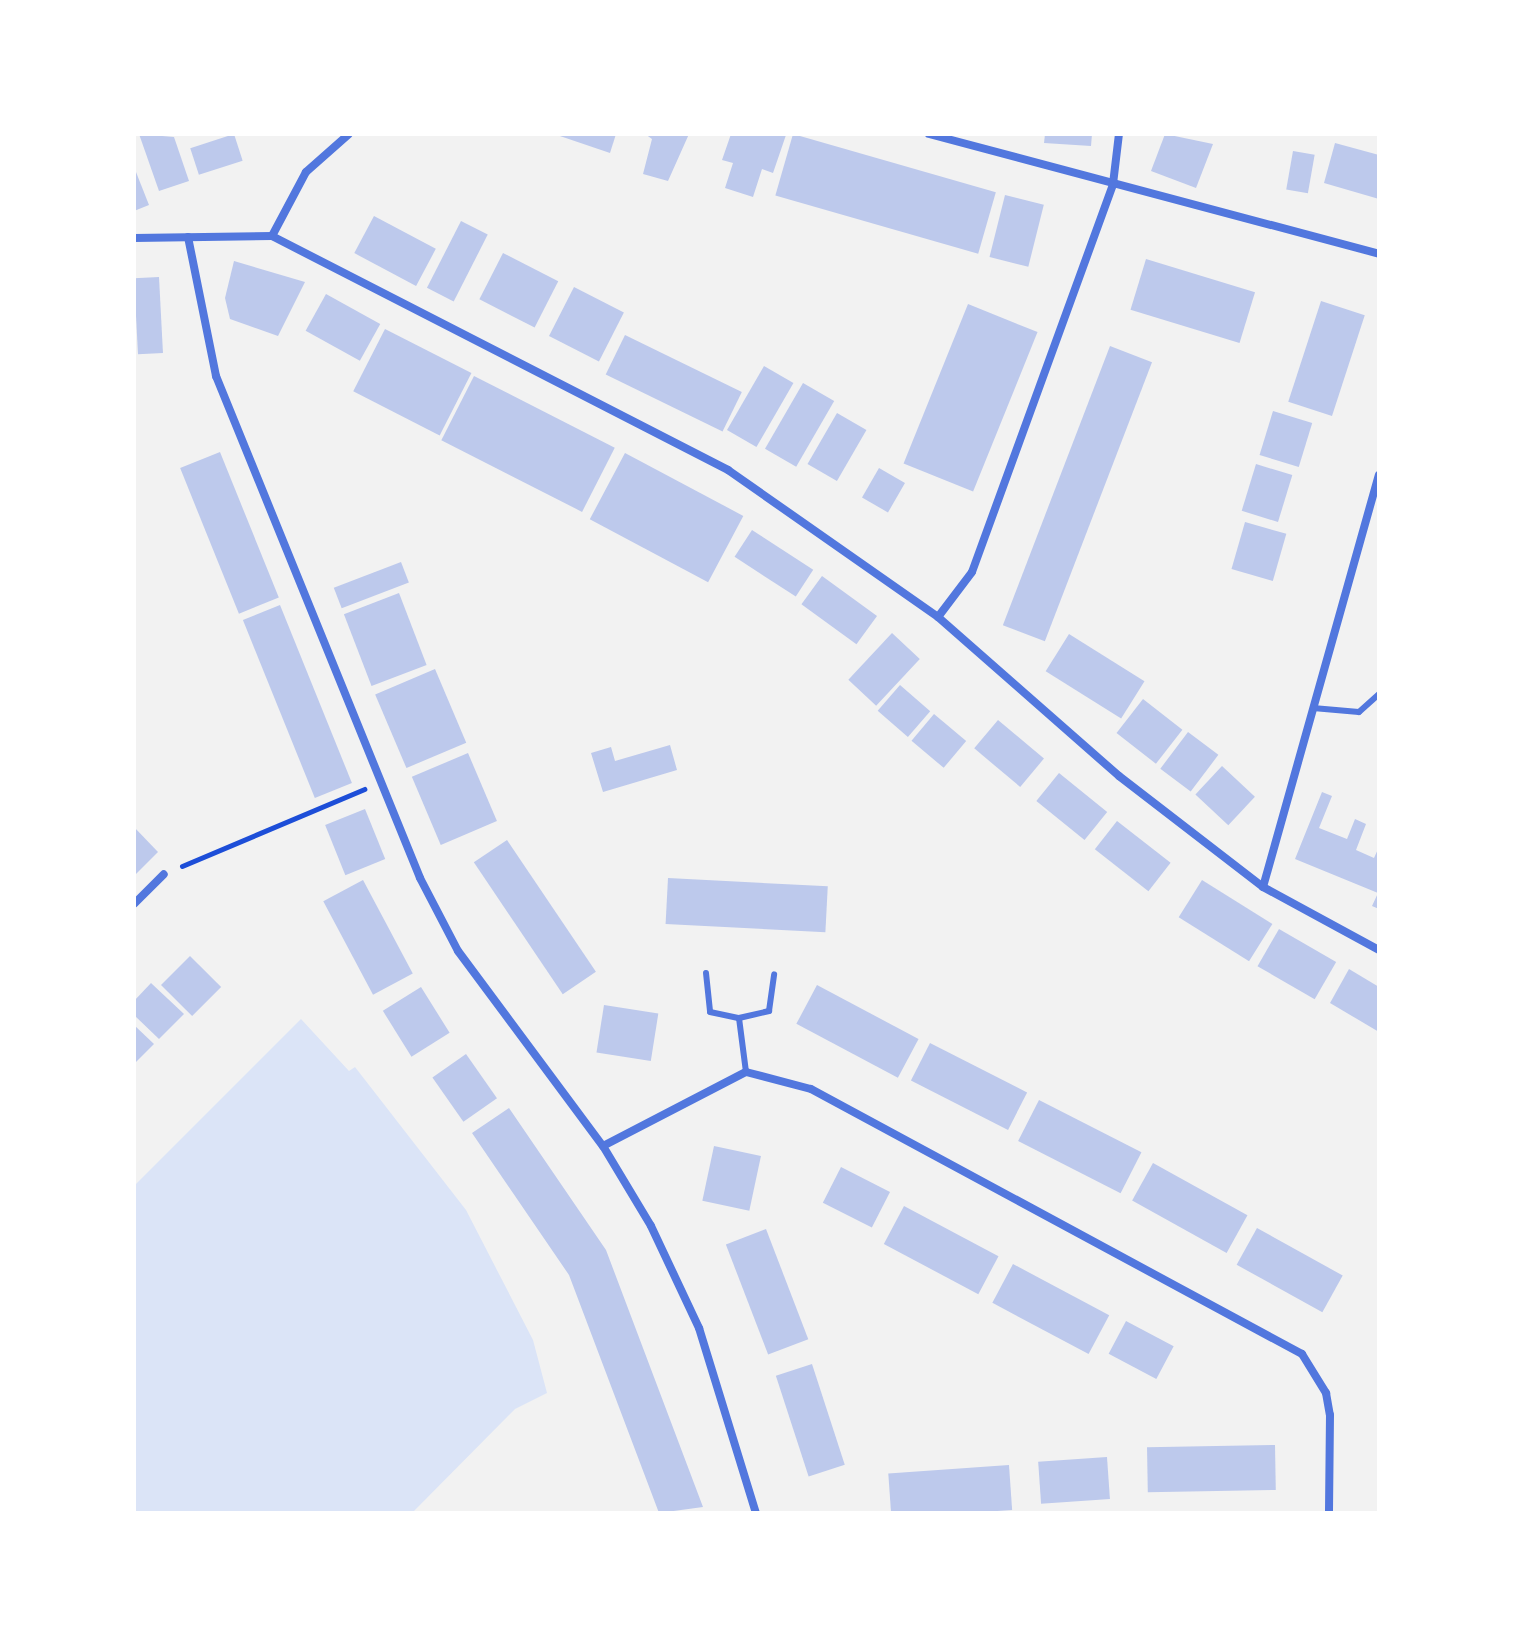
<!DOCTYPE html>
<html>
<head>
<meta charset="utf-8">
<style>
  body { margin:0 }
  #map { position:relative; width:1513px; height:1647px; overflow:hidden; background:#f2f2f2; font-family:"Space Grotesk",sans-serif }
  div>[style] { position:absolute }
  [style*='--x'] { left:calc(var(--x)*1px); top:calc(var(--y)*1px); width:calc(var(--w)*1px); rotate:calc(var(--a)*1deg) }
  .green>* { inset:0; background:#dbe4f7 }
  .building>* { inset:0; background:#bdc9ec; transform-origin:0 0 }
  .path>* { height:5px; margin:-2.5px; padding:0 2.5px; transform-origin:2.5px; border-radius:2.5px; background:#1d4ed8 }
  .service>* { height:6px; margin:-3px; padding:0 3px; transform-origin:3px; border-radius:3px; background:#5277de }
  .minor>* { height:8px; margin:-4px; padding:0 4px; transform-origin:4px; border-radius:4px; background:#5277de }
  span { translate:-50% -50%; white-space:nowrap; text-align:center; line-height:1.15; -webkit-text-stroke:8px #fff; paint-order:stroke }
  .frame { position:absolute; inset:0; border:136px solid #fff; pointer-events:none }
</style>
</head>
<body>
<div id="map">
  <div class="green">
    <div style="clip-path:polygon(301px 1019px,349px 1071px,355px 1067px,466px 1210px,533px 1340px,547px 1393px,515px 1409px,412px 1513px,134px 1513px,134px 1186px)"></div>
  </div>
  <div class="building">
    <div style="clip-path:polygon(139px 134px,174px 137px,189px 181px,159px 191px)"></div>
    <div style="left:234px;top:134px;width:28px;height:46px;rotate:72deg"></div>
    <div style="clip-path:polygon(554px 134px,616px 134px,610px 153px)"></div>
    <div style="clip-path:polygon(645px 134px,689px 134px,668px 181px,643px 174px,652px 139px)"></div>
    <div style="clip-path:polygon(731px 134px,786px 135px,773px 173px,762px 169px,753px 197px,725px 188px,733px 163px,722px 160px)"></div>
    <div style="left:793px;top:134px;width:211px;height:64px;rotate:16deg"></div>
    <div style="clip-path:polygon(1045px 134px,1092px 134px,1091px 146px,1044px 143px)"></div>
    <div style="clip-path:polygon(1165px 134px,1213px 144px,1196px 188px,1151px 171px)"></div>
    <div style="clip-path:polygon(1335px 143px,1379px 155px,1379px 199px,1324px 183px)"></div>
    <div style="left:1293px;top:151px;width:22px;height:39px;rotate:10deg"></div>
    <div style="clip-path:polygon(134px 167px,149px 205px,134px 211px)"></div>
    <div style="left:1005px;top:195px;width:40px;height:64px;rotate:14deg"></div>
    <div style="left:374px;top:216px;width:70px;height:42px;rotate:28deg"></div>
    <div style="left:461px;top:221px;width:30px;height:75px;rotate:27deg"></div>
    <div style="left:503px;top:253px;width:62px;height:52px;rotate:27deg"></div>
    <div style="left:1146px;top:259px;width:114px;height:53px;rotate:17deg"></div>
    <div style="clip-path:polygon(234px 261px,305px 282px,278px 336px,230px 319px,225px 298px)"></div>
    <div style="left:159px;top:277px;width:76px;height:25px;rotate:87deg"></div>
    <div style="left:574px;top:287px;width:56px;height:55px;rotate:27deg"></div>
    <div style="left:326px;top:294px;width:62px;height:42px;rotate:29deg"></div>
    <div style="left:1321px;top:301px;width:46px;height:106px;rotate:18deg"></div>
    <div style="left:968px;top:304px;width:75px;height:172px;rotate:22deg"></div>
    <div style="left:385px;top:329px;width:97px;height:70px;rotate:27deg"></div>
    <div style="left:625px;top:335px;width:130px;height:44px;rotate:26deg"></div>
    <div style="left:1110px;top:346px;width:45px;height:299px;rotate:21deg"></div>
    <div style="left:764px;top:366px;width:34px;height:74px;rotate:30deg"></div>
    <div style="left:474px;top:376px;width:158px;height:72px;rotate:27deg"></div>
    <div style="left:803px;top:383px;width:36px;height:76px;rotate:30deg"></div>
    <div style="left:1273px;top:411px;width:41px;height:46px;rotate:17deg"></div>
    <div style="left:837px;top:413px;width:34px;height:59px;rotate:30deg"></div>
    <div style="left:220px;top:452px;width:157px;height:43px;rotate:68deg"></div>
    <div style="left:625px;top:453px;width:134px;height:75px;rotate:28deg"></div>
    <div style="left:1256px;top:464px;width:38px;height:49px;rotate:17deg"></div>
    <div style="left:879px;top:468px;width:30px;height:34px;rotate:30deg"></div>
    <div style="left:1245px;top:522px;width:43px;height:49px;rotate:16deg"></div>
    <div style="left:752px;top:530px;width:73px;height:32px;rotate:33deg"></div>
    <div style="left:401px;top:562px;width:22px;height:72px;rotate:69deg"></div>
    <div style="left:822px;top:576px;width:68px;height:35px;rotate:36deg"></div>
    <div style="left:399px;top:593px;width:77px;height:59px;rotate:69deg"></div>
    <div style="left:280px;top:605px;width:192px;height:40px;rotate:68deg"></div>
    <div style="left:892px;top:633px;width:38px;height:64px;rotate:43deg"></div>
    <div style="left:1069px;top:634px;width:89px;height:44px;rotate:32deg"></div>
    <div style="left:435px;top:669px;width:80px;height:65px;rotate:67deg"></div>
    <div style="left:900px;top:685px;width:40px;height:34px;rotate:41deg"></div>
    <div style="left:1143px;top:699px;width:50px;height:43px;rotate:38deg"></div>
    <div style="left:934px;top:714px;width:42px;height:35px;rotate:40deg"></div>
    <div style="left:998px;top:720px;width:60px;height:37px;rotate:40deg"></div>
    <div style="left:1188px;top:732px;width:38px;height:46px;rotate:37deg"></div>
    <div style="clip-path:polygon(670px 745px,677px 770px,603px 792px,591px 753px,611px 747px,615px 761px)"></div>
    <div style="left:468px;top:753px;width:74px;height:61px;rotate:67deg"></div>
    <div style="left:1222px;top:766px;width:45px;height:39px;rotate:43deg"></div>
    <div style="left:1059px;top:773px;width:62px;height:36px;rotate:39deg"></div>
    <div style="clip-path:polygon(1322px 792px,1332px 796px,1319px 828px,1347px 839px,1355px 819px,1366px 824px,1356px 850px,1374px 858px,1379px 847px,1379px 909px,1372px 906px,1378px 893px,1295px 859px)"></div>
    <div style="left:365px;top:809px;width:54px;height:43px;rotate:68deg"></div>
    <div style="left:1117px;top:821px;width:68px;height:36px;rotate:38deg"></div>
    <div style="clip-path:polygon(134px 827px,158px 852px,134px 876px)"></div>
    <div style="left:507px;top:840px;width:159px;height:40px;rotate:56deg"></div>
    <div style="left:668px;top:878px;width:160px;height:46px;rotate:3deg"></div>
    <div style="left:363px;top:880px;width:106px;height:45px;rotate:62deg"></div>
    <div style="left:1202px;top:880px;width:83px;height:44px;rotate:32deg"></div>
    <div style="left:1279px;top:929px;width:66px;height:43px;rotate:30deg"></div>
    <div style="left:190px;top:956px;width:44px;height:41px;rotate:45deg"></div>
    <div style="clip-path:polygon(1349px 969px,1379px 987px,1379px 1032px,1330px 1003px)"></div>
    <div style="clip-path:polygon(151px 983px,184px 1014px,159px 1039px,134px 1015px,134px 1001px)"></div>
    <div style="left:817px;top:985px;width:115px;height:44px;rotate:28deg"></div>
    <div style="left:421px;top:987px;width:54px;height:45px;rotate:58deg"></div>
    <div style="left:604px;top:1005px;width:55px;height:48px;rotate:9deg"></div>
    <div style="clip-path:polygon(134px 1025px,154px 1044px,134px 1064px)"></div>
    <div style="left:930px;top:1043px;width:109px;height:42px;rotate:27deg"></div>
    <div style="left:466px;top:1054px;width:54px;height:41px;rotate:55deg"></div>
    <div style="left:1039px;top:1100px;width:115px;height:46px;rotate:27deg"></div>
    <div style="clip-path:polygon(509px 1108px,606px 1250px,703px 1507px,659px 1513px,569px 1275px,472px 1133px)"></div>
    <div style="left:714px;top:1146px;width:48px;height:56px;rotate:12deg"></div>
    <div style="left:1153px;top:1163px;width:108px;height:43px;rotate:29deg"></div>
    <div style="left:841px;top:1167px;width:55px;height:40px;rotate:27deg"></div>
    <div style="left:904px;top:1206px;width:107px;height:43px;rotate:28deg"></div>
    <div style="left:1257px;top:1228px;width:98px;height:42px;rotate:29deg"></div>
    <div style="left:766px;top:1229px;width:118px;height:43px;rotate:69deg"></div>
    <div style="left:1013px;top:1264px;width:109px;height:44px;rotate:28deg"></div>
    <div style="left:1126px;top:1321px;width:54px;height:37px;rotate:28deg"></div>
    <div style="left:812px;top:1364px;width:106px;height:38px;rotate:72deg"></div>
    <div style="left:1275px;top:1445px;width:45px;height:128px;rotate:89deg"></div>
    <div style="left:1107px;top:1457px;width:42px;height:69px;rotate:86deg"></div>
    <div style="left:1009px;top:1465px;width:45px;height:121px;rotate:86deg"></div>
  </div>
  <div class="path">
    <div style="--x:182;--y:866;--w:198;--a:-22.9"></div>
  </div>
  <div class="service">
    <div style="--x:1313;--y:708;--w:46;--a:5"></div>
    <div style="--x:1359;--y:712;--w:27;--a:-42"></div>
    <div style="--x:706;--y:973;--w:39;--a:84"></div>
    <div style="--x:710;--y:1012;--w:30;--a:12"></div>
    <div style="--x:746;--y:1072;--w:54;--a:-97.4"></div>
    <div style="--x:739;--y:1018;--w:31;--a:-13"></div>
    <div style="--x:769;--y:1011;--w:37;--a:-82"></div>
  </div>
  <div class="minor">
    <div style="--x:929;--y:134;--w:466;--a:14.9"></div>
    <div style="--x:272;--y:236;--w:72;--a:-62"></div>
    <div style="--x:306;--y:172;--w:57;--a:-41.5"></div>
    <div style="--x:188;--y:237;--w:142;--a:78.6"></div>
    <div style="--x:216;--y:376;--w:542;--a:67.88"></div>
    <div style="--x:420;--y:878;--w:82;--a:62.5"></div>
    <div style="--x:458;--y:951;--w:243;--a:53.4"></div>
    <div style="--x:603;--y:1146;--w:93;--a:59"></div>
    <div style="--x:651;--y:1226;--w:113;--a:64.8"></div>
    <div style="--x:699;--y:1328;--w:194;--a:72.9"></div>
    <div style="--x:134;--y:238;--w:138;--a:-0.8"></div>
    <div style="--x:272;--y:236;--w:513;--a:27.16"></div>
    <div style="--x:728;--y:470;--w:256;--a:35"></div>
    <div style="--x:938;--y:617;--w:241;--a:41.3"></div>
    <div style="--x:1119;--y:776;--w:182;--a:37.6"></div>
    <div style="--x:1263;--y:887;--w:132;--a:28.5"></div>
    <div style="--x:938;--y:617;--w:56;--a:-52.9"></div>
    <div style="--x:972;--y:572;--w:413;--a:-70"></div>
    <div style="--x:1113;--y:184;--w:50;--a:-83.2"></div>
    <div style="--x:1263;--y:887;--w:428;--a:-74.3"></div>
    <div style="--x:134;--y:904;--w:42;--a:-45"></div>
    <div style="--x:603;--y:1146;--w:161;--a:-27.4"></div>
    <div style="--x:746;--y:1072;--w:67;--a:14.7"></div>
    <div style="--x:811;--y:1089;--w:558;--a:28.36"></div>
    <div style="--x:1302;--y:1354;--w:46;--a:58.4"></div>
    <div style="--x:1326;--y:1393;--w:22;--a:80"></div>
    <div style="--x:1330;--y:1415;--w:98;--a:90.6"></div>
  </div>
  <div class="frame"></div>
</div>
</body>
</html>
